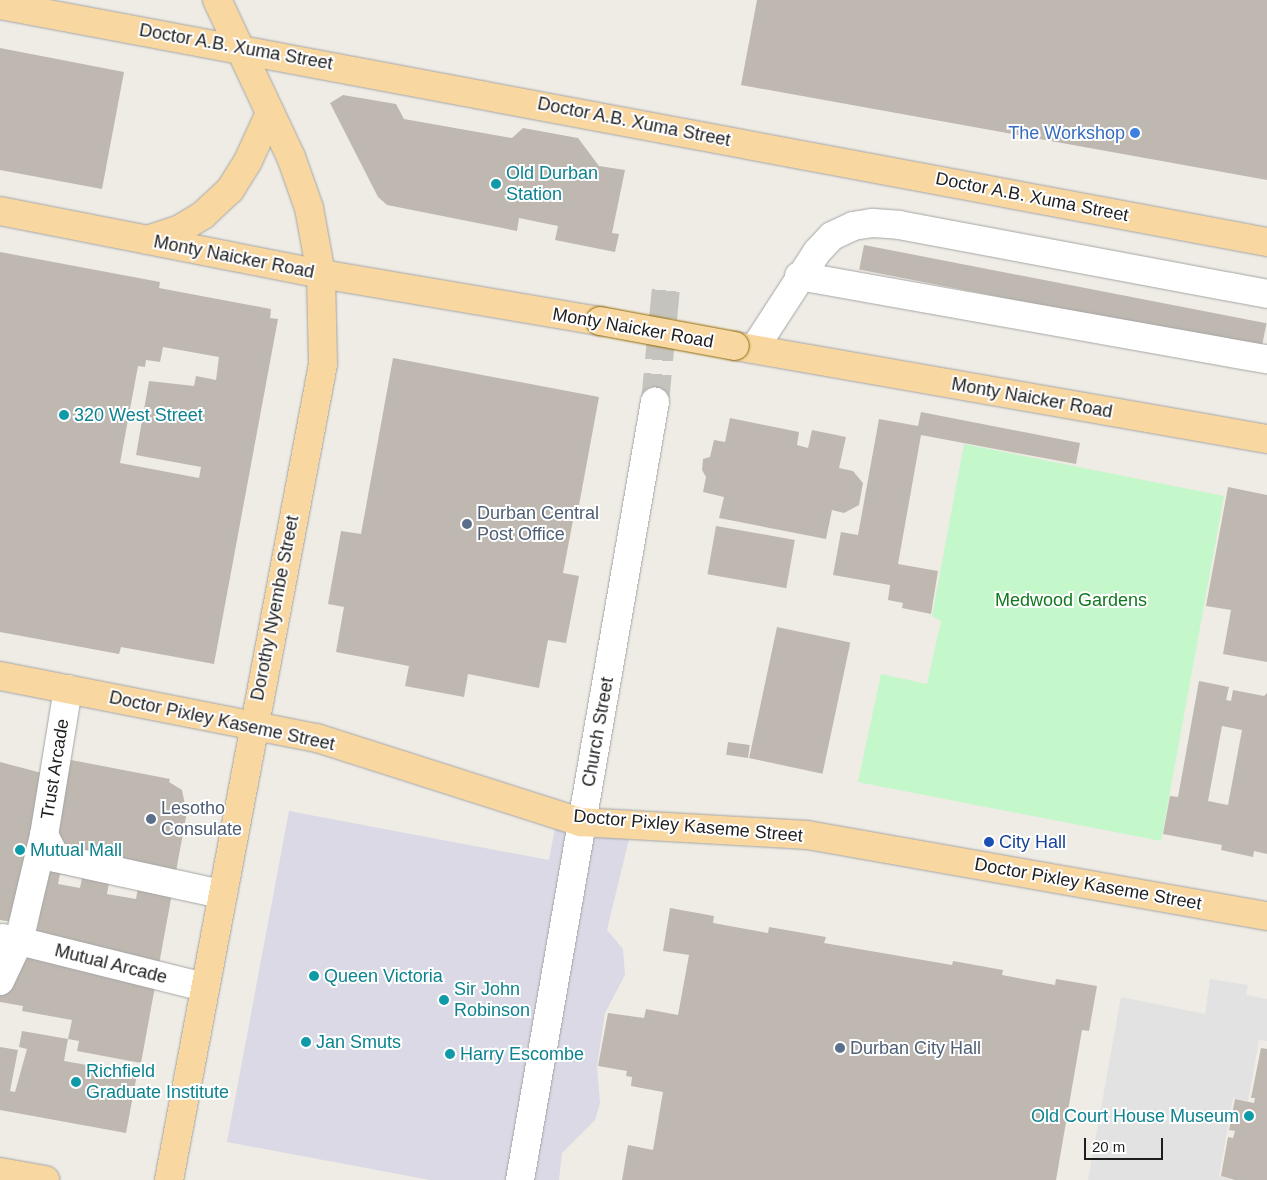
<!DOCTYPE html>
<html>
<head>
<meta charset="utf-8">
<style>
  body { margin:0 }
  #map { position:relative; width:1267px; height:1180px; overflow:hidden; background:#efece5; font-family:Arial,sans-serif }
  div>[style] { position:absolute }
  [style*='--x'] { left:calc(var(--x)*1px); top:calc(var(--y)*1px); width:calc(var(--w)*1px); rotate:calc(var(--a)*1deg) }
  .park>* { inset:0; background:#c4f7ca }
  .parking>* { inset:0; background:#e2e2e2 }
  .plaza>* { inset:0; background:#dad9e5 }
  .building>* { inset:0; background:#bfb8b1; transform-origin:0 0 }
  .minor-tunnel>* { height:28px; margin-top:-14px; transform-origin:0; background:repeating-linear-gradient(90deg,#c5c3bd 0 28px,transparent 0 42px) }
  .roads { filter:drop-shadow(0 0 1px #a5a5a5) drop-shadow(0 0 1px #a5a5a5) }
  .minor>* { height:28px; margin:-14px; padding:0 14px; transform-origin:14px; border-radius:14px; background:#fff }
  .major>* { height:28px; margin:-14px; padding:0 14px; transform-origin:14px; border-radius:14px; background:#f8d7a1 }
  .bridges { filter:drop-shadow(0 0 1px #926b07) drop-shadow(0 0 1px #926b07) }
  .major-bridge>* { height:28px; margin:-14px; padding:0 14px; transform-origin:14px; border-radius:14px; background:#f8d7a1 }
  .dots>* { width:14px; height:14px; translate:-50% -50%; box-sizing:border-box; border:2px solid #fff; border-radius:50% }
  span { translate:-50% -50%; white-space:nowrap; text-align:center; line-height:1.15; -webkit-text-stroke:4px #fff; paint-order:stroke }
  .street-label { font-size:18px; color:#1e1e1e }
  .shop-label { font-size:18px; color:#366cbe }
  .right { translate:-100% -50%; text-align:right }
  .culture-label { font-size:18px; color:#0d838f }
  .left { translate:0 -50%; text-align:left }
  .service-label { font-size:18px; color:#4e5e75 }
  .park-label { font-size:18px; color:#10781e }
  .transit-label { font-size:18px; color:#164399 }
  .scale { position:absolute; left:1084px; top:1138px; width:79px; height:22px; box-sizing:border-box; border:2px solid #1e1e1e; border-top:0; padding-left:6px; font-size:15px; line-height:18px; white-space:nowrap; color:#1e1e1e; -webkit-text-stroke:4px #fff; paint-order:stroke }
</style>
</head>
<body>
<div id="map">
  <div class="park">
    <div style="clip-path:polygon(964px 444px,1224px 496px,1161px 841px,858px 782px,881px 674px,927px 684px,941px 621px,932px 616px)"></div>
  </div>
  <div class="parking">
    <div style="clip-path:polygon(1210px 979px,1248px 985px,1246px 995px,1267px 999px,1267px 1041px,1259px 1040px,1248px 1101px,1233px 1098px,1219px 1176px,1233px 1180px,1088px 1180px,1121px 997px,1205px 1014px)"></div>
  </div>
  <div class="plaza">
    <div style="clip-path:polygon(289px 811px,549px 860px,556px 822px,630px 835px,607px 930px,623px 949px,625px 975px,605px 1013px,597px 1066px,600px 1103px,595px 1120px,562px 1153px,559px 1180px,430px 1180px,227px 1142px)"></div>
  </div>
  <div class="building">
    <div style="clip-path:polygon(757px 0,1267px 0,1267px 180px,741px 85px)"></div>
    <div style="clip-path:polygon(0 48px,124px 72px,102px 189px,0 170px)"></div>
    <div style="clip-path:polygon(343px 95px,396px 104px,404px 119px,512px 138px,523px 128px,578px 138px,599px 166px,625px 170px,612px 233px,619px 234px,615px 252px,555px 240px,558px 226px,519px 218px,517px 231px,387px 205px,378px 197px,330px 103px)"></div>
    <div style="left:864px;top:245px;width:410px;height:25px;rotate:11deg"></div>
    <div style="clip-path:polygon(evenodd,0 252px,160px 282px,159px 288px,271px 309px,270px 318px,278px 319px,214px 664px,121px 647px,119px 654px,0 632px,0 252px,163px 347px,219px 357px,216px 380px,196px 376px,194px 386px,149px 381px,136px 455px,201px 467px,199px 478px,120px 463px,138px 366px,145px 367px,146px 360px,160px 362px,163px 347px)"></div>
    <div style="clip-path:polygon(393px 358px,599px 397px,577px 516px,574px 515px,563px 573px,579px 576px,566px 643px,548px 640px,539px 688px,468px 674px,464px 697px,405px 686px,409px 666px,336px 652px,344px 607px,328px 604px,341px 531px,361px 534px)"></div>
    <div style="clip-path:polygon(921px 412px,1080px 443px,1076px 464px,921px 435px,898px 564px,938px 571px,931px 614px,902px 608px,903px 603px,888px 600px,890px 585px,833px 575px,841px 532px,858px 535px,879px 419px,918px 426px)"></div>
    <div style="clip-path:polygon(730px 418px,799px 432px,797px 445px,808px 448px,812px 430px,846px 437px,839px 468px,853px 471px,863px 483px,859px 505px,844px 513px,832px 510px,826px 539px,719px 518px,724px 497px,703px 492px,706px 477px,702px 470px,703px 459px,710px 457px,714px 440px,725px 442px)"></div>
    <div style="clip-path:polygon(1228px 487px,1267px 495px,1267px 662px,1223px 654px,1231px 610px,1206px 606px)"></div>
    <div style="left:716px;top:526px;width:80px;height:49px;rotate:10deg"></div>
    <div style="left:777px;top:627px;width:75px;height:134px;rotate:12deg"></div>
    <div style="clip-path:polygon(evenodd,1199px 681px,1229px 687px,1226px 700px,1231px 701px,1233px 690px,1264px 696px,1267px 693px,1267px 854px,1254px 851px,1253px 857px,1221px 850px,1222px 845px,1163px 834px,1170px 796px,1178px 797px,1199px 681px,1222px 726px,1242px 730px,1228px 805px,1208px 801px,1222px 726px)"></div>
    <div style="left:728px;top:742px;width:22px;height:13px;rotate:8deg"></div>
    <div style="clip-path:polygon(evenodd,66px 759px,170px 779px,169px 782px,182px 790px,185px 805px,188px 806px,141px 1063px,77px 1051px,79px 1041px,68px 1039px,72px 1020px,22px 1011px,23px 1006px,0 1002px,0 942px,35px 940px,40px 913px,28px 911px,26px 924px,0 920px,0 762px,53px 776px,66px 759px,60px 874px,82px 878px,80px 888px,58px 884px,60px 874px,66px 759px,109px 883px,138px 888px,136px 899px,107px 894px,109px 883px)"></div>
    <div style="clip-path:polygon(670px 908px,714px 916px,713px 923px,768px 933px,769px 927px,826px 937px,824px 943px,952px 965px,953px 961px,1003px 970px,1002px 975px,1055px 985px,1056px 979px,1097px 986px,1089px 1031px,1082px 1030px,1056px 1180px,622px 1180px,628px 1145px,653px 1150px,663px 1092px,631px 1086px,632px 1077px,626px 1076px,627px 1071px,598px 1066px,608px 1013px,644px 1018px,646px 1009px,678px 1015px,689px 955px,663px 951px)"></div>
    <div style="clip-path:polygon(22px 1031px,68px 1039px,64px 1061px,116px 1070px,117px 1065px,138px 1069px,126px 1133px,0 1110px,0 1047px,18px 1050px,10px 1091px,15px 1092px,27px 1049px,19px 1047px)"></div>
    <div style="clip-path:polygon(1261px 1048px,1267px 1049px,1267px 1180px,1235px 1180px,1221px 1176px,1228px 1137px,1233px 1138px,1235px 1131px,1229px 1130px,1235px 1099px,1254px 1103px,1255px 1098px,1251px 1098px)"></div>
  </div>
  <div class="minor-tunnel">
    <div style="--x:655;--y:402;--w:116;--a:-84.5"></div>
  </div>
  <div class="roads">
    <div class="minor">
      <div style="--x:799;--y:276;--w:475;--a:10.1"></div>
      <div style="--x:754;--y:349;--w:116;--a:-57"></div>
      <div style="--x:817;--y:252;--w:22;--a:-47"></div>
      <div style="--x:832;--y:236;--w:23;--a:-25"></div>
      <div style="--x:853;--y:226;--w:20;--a:-9"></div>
      <div style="--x:873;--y:223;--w:26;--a:4"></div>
      <div style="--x:899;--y:225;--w:374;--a:10.6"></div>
      <div style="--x:68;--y:689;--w:148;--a:99.3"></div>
      <div style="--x:44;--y:835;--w:26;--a:62"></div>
      <div style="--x:56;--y:858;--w:169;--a:12.3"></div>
      <div style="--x:44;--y:835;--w:109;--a:103.3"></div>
      <div style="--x:19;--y:941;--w:191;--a:14"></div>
      <div style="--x:0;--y:981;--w:44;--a:-64.6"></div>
      <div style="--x:19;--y:941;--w:17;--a:-170"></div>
      <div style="--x:520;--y:1180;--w:790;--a:-80.16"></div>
    </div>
    <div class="major">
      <div style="--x:0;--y:5;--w:1289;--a:10.6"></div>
      <div style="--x:0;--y:211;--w:327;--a:11.1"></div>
      <div style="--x:321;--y:274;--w:283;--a:9.6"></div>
      <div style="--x:147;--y:240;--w:35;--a:-18"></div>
      <div style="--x:180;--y:229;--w:27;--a:-31"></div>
      <div style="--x:203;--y:215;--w:37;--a:-43"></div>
      <div style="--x:230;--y:190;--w:34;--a:-58"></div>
      <div style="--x:248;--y:161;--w:53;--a:-65.4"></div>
      <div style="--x:735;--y:346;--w:540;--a:9.92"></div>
      <div style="--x:0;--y:676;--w:323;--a:11.1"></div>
      <div style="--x:317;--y:738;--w:277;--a:17.7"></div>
      <div style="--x:581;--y:822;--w:226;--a:3.3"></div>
      <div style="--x:807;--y:835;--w:467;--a:10"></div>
      <div style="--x:0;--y:1172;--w:46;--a:10.1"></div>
      <div style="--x:169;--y:1180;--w:830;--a:-79.31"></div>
      <div style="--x:323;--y:364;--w:90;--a:-91.3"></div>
      <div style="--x:321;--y:274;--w:67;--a:-100.3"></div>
      <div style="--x:309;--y:208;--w:54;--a:-109.4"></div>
      <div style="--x:291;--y:157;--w:174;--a:-115.2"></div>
    </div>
  </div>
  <div class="bridges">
    <div class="major-bridge">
      <div style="--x:600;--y:321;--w:137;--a:10.5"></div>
    </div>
  </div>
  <div class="dots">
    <div style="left:1135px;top:133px;background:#3f7fe0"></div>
    <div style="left:496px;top:184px;background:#0f9aa8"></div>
    <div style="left:64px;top:415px;background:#0f9aa8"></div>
    <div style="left:467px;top:524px;background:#5c6f8a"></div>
    <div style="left:151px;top:819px;background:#5c6f8a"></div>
    <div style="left:989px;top:842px;background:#1a4fb4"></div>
    <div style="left:20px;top:850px;background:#0f9aa8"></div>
    <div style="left:314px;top:976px;background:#0f9aa8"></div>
    <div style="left:444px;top:1000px;background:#0f9aa8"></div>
    <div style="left:306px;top:1042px;background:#0f9aa8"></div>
    <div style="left:840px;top:1048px;background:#5c6f8a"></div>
    <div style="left:450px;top:1054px;background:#0f9aa8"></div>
    <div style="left:76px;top:1082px;background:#0f9aa8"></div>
    <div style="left:1249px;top:1116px;background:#0f9aa8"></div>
  </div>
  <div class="street-label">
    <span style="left:236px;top:47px;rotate:10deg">Doctor A.B. Xuma Street</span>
    <span style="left:634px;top:122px;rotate:11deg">Doctor A.B. Xuma Street</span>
    <span style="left:1032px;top:197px;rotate:11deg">Doctor A.B. Xuma Street</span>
    <span style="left:234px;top:257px;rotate:11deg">Monty Naicker Road</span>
    <span style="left:633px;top:328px;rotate:10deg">Monty Naicker Road</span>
    <span style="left:1032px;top:398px;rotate:10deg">Monty Naicker Road</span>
    <span style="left:275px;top:608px;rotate:-79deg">Dorothy Nyembe Street</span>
    <span style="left:222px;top:721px;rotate:12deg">Doctor Pixley Kaseme Street</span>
    <span style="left:598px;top:732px;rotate:-80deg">Church Street</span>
    <span style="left:55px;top:769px;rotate:-81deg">Trust Arcade</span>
    <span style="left:688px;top:826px;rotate:5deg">Doctor Pixley Kaseme Street</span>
    <span style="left:1088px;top:884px;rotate:10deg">Doctor Pixley Kaseme Street</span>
    <span style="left:111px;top:964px;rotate:14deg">Mutual Arcade</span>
  </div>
  <div class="shop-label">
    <span class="right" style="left:1125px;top:133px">The Workshop</span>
  </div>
  <div class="culture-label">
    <span class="left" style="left:506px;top:184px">Old Durban<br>Station</span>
    <span class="left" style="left:74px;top:415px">320 West Street</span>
    <span class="left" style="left:30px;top:850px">Mutual Mall</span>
    <span class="left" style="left:324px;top:976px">Queen Victoria</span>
    <span class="left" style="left:454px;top:1000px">Sir John<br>Robinson</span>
    <span class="left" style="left:316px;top:1042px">Jan Smuts</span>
    <span class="left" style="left:460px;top:1054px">Harry Escombe</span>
    <span class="left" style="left:86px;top:1082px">Richfield<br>Graduate Institute</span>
    <span class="right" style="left:1239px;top:1116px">Old Court House Museum</span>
  </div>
  <div class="service-label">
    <span class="left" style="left:477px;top:524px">Durban Central<br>Post Office</span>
    <span class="left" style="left:161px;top:819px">Lesotho<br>Consulate</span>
    <span class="left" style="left:850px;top:1048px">Durban City Hall</span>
  </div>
  <div class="park-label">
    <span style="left:1071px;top:600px">Medwood Gardens</span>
  </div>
  <div class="transit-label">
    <span class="left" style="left:999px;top:842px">City Hall</span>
  </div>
  <div class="scale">20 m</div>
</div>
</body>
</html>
